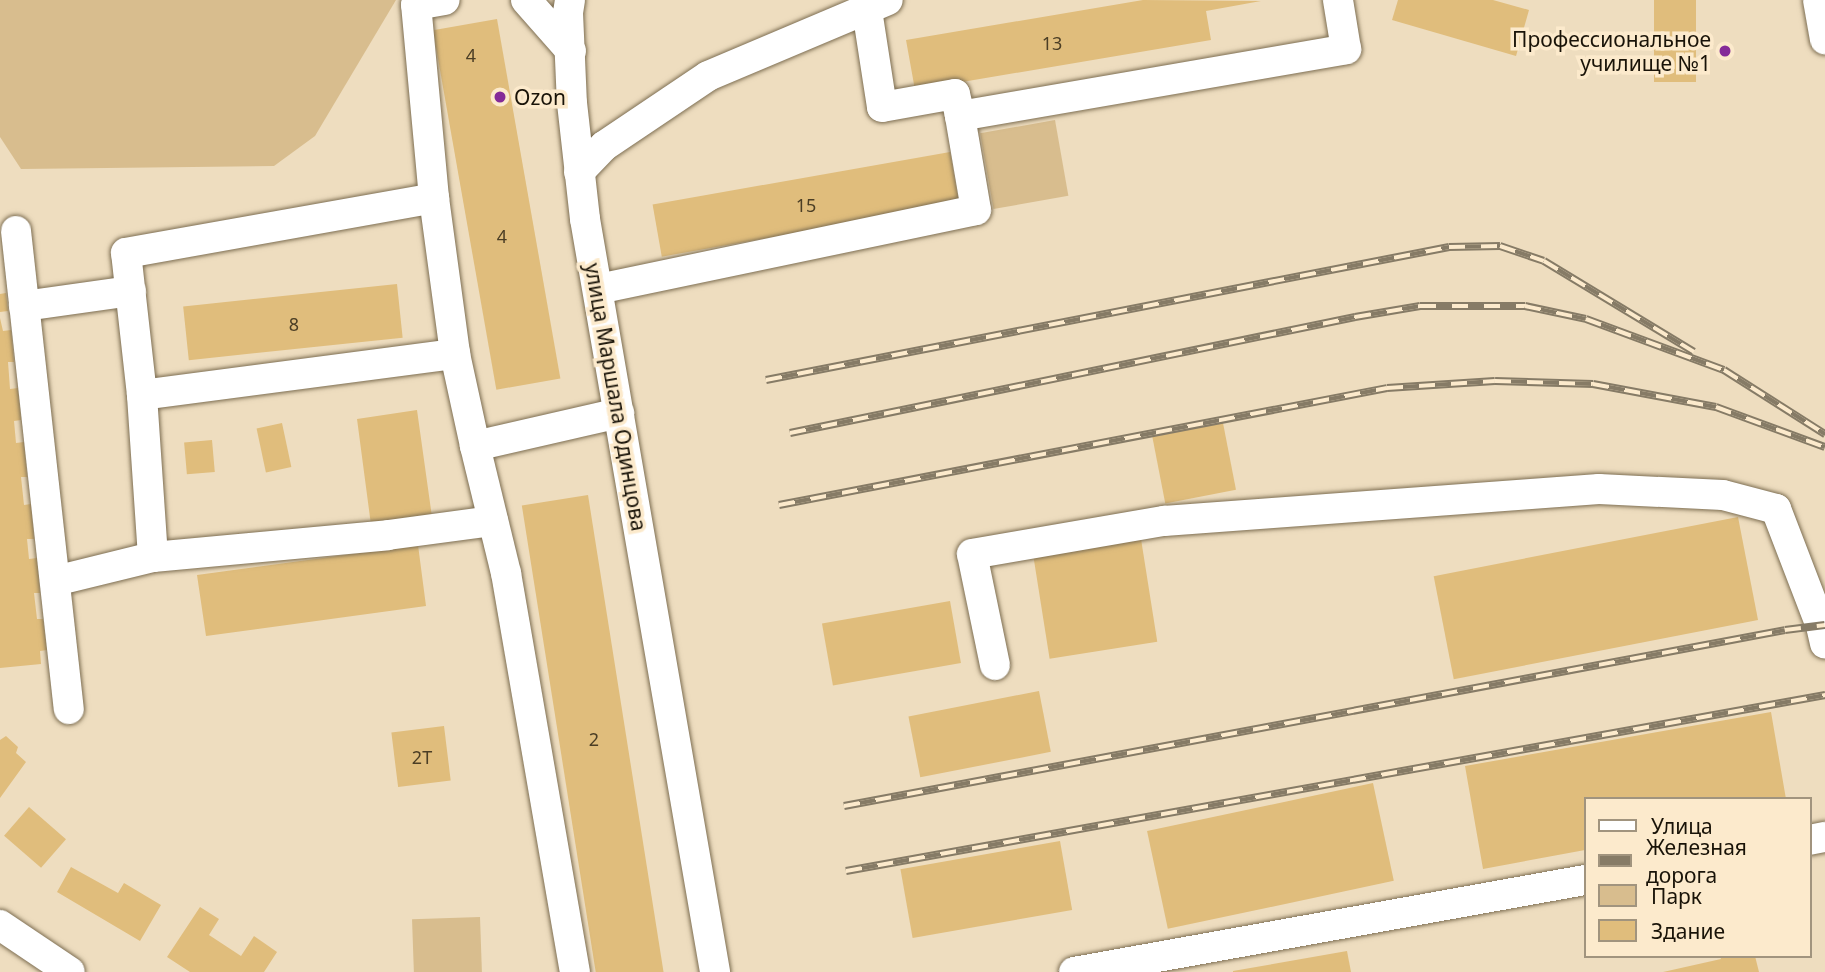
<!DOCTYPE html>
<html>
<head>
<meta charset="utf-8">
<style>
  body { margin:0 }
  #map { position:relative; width:1825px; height:972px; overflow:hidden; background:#eeddbf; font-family:"Noto Sans",sans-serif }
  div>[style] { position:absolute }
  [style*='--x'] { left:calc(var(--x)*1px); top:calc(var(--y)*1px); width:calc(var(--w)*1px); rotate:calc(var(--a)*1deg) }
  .green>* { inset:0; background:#d8bd8e; transform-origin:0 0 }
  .building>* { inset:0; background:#e0bd7c; transform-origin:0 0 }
  .roads { filter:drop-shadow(0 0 2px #7d6e52) drop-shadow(0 0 2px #7d6e52) }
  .minor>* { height:30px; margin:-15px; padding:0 15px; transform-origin:15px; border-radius:15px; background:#fff }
  .rail>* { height:8px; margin-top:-4px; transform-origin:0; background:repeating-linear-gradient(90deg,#fceacc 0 16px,#867b66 0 32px); box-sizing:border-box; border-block:2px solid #867b66 }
  .dots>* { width:19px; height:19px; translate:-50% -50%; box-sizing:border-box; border:4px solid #fceacc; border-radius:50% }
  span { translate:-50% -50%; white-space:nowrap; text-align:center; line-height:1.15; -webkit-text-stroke:7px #fceacc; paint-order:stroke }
  .number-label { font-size:18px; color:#4b3e25 }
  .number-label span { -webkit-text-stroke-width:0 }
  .poi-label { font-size:21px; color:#191308 }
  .right { translate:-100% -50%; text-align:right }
  .left { translate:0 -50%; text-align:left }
  .street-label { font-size:21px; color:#191308 }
  .legend { position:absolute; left:1584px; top:797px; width:228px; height:161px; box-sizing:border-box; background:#fceacc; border:2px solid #a1947e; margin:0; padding:9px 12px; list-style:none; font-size:21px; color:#191308 }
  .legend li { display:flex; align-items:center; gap:14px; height:35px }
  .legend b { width:35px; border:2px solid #a1947e }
</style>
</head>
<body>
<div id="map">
  <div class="green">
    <div style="clip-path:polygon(0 0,396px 0,315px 136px,274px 166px,21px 169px,0 137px)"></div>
    <div style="left:1055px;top:120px;width:77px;height:76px;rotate:80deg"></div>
    <div style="left:480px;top:917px;width:55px;height:68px;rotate:88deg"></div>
  </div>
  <div class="building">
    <div style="clip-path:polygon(1143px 0,1261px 1px,1206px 11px,1211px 40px,915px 90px,906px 40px)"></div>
    <div style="clip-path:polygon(1398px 0,1493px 0,1529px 10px,1516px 56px,1392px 20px)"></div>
    <div style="left:1654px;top:0;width:42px;height:82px"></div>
    <div style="left:497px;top:19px;width:365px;height:65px;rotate:80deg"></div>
    <div style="left:950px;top:152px;width:53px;height:302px;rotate:80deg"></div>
    <div style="left:397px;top:284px;width:54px;height:215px;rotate:84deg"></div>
    <div style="clip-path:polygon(6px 293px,8px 311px,0 312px,0 294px)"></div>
    <div style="clip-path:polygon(0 318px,3px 331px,11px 330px,14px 362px,8px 362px,10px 389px,18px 388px,21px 420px,14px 421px,16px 443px,24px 442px,27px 477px,21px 477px,24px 505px,31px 504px,34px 539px,27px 539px,29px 559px,37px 558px,40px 593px,34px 593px,37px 619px,43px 619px,47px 650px,40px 651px,41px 664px,0 668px)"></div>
    <div style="clip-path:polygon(417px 410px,432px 517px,418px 545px,426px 606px,206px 636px,197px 575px,390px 549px,371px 525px,357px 419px)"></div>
    <div style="left:282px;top:423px;width:45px;height:26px;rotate:78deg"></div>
    <div style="left:1223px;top:423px;width:68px;height:72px;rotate:79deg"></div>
    <div style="left:212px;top:440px;width:32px;height:28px;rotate:85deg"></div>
    <div style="left:588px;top:495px;width:483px;height:67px;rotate:81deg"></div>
    <div style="left:1738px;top:517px;width:105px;height:310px;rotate:79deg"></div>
    <div style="left:1141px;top:539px;width:104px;height:109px;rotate:81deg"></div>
    <div style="left:950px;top:601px;width:63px;height:130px;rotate:80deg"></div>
    <div style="left:1039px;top:691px;width:62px;height:133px;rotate:79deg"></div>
    <div style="clip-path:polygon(1771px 712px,1786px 799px,1585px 799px,1585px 850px,1483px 869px,1465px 766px)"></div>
    <div style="left:444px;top:726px;width:55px;height:53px;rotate:83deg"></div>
    <div style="clip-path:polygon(6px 736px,18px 747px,16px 753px,26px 762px,0 798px,0 740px)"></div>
    <div style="left:1373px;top:783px;width:100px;height:231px;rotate:78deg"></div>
    <div style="left:29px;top:807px;width:49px;height:38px;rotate:41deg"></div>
    <div style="left:1060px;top:841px;width:70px;height:162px;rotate:80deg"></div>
    <div style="clip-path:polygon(71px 867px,118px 893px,124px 883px,161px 905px,140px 941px,57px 892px)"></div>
    <div style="clip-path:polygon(200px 907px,219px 919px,209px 935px,241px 956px,254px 936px,277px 952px,264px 972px,190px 972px,167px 957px)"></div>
    <div style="clip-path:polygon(1347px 951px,1351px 972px,1233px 972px,1233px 971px)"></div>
    <div style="clip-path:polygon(1720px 956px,1755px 956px,1759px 972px,1663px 972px,1721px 959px)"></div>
  </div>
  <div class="roads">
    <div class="minor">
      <div style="--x:526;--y:0;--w:68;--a:48.6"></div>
      <div style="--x:570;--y:0;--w:13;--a:99"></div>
      <div style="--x:568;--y:13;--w:90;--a:87.5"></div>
      <div style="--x:572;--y:103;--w:117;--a:83.6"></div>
      <div style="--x:585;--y:219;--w:764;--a:80.2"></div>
      <div style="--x:1818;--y:0;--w:40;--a:80"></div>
      <div style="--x:867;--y:10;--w:98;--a:81.2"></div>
      <div style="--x:882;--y:107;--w:74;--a:-10.1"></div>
      <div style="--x:955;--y:94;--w:23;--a:77"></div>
      <div style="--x:579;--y:172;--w:36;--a:-46"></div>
      <div style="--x:604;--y:146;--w:125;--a:-33.9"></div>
      <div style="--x:708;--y:76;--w:195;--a:-22.9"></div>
      <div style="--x:434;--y:198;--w:194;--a:-95.3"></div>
      <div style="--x:416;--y:5;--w:29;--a:-10"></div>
      <div style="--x:16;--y:231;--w:481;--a:83.7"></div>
      <div style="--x:598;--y:289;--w:386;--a:-11.8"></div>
      <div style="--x:976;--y:210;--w:95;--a:-99.7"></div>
      <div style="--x:960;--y:116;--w:392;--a:-9.8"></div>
      <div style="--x:1346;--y:49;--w:50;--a:-99.3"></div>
      <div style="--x:24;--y:306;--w:108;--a:-8"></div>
      <div style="--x:142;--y:395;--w:316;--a:-7.5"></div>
      <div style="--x:475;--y:446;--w:131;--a:76.3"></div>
      <div style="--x:506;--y:573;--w:405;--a:80.2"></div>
      <div style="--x:153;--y:557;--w:162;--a:-93.9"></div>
      <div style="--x:142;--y:395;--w:143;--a:-96.4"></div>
      <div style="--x:126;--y:253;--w:313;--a:-10.1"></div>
      <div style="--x:434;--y:198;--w:157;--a:82.3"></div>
      <div style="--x:455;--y:354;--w:94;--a:77.7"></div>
      <div style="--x:475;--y:446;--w:148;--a:-12.9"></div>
      <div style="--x:55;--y:581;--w:101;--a:-13.8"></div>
      <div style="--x:153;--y:557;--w:236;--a:-5.3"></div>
      <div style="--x:388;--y:535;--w:106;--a:-7.6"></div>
      <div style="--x:995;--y:665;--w:113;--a:-101.7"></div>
      <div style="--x:972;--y:554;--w:195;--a:-9.8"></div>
      <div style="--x:1164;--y:521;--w:436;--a:-4.2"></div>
      <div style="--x:1599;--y:489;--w:124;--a:2.8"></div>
      <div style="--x:1723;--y:495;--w:55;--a:14.8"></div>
      <div style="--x:1776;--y:509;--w:125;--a:69"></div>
      <div style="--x:1821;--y:626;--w:18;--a:77"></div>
      <div style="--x:1809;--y:840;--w:16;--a:-11"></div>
      <div style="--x:0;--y:925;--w:84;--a:33.9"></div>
      <div style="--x:1074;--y:972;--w:519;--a:-10.21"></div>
    </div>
  </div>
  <div class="rail">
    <div style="--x:766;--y:380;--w:696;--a:-11.02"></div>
    <div style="--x:1449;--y:247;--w:51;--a:-1.1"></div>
    <div style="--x:1500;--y:246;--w:46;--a:18.8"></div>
    <div style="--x:1544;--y:261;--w:175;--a:31.2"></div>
    <div style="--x:790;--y:433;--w:577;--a:-11.6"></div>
    <div style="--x:1355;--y:317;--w:66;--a:-9.6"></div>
    <div style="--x:1420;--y:306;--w:105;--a:0"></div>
    <div style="--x:1525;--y:306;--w:62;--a:12"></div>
    <div style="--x:1586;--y:319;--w:147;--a:20.3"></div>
    <div style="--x:1724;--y:370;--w:120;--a:32.4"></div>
    <div style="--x:779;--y:505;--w:619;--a:-10.89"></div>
    <div style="--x:1387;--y:388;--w:108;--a:-3.7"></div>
    <div style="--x:1495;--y:381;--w:98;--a:1.8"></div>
    <div style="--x:1593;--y:384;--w:125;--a:10.6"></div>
    <div style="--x:1716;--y:407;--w:116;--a:20.2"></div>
    <div style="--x:844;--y:806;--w:957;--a:-10.59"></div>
    <div style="--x:1785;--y:630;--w:40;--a:-7.1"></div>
    <div style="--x:846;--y:871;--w:995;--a:-10.19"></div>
  </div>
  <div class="dots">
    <div style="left:1725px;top:51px;background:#852b98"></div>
    <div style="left:500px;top:97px;background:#852b98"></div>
  </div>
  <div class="number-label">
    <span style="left:1052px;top:43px">13</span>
    <span style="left:471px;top:55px">4</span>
    <span style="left:806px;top:205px">15</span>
    <span style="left:502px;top:236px">4</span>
    <span style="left:294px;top:324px">8</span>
    <span style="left:594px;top:739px">2</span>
    <span style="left:422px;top:757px">2Т</span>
  </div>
  <div class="poi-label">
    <span class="right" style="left:1711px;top:51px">Профессиональное<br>училище №1</span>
    <span class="left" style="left:514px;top:97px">Ozon</span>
  </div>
  <div class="street-label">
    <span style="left:616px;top:397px;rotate:80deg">улица Маршала Одинцова</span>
  </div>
  <ul class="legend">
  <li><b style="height:9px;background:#fff"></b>Улица</li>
  <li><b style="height:9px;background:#867b66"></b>Железная дорога</li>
  <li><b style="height:19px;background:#d8bd8e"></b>Парк</li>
  <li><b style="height:19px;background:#e0bd7c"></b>Здание</li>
  </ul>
</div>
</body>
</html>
